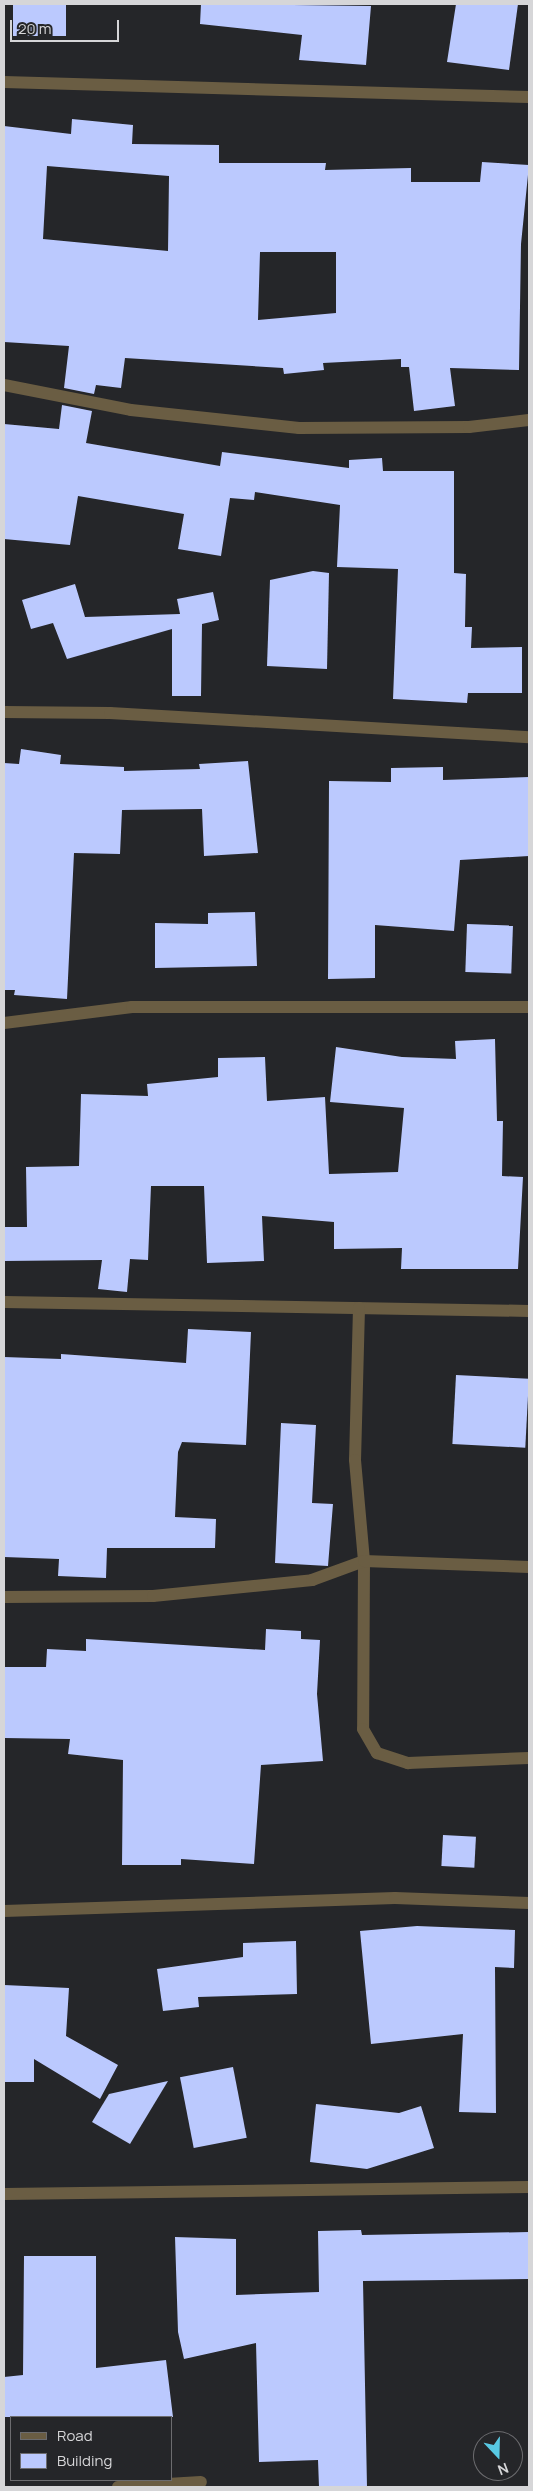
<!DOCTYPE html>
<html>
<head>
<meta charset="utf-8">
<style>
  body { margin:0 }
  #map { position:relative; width:533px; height:2491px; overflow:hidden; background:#252629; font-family:Manrope,sans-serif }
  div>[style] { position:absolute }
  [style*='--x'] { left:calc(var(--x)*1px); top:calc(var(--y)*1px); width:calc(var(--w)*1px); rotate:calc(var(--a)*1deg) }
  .building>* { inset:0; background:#bbc9fe; transform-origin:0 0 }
  .minor>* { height:12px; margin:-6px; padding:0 6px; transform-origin:6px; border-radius:6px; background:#6a5d43 }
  span { translate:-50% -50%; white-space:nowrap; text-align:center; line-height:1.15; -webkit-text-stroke:5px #252629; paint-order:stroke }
  .frame { position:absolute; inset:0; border:5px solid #d6d6d8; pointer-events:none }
  .legend { position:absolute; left:10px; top:2416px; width:162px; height:65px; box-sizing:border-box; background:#252629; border:1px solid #6c6c6f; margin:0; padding:6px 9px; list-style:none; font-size:15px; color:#d6d6d8 }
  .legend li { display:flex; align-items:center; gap:10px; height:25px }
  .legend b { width:25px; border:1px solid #6c6c6f }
  .north { position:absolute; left:473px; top:2431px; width:50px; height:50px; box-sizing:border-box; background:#252629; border:1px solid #6c6c6f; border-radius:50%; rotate:159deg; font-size:14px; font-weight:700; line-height:20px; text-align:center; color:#d6d6d8 }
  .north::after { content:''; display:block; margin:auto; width:18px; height:22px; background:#58c9e3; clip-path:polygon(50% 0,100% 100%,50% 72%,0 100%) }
  .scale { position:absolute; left:10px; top:20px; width:109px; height:22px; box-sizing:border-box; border:2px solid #d6d6d8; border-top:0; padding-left:6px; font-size:15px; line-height:18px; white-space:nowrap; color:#d6d6d8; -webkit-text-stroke:4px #252629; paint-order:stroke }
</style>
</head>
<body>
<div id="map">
  <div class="building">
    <div style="left:13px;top:4px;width:53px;height:32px"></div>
    <div style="clip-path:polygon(201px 4px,371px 6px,366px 65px,299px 60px,302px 35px,200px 24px)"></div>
    <div style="clip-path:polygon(456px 4px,518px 4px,509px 70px,447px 62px)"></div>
    <div style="clip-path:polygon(evenodd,72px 119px,133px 125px,132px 144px,219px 145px,219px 163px,326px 163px,325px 170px,411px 168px,411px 182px,480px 182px,482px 162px,529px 165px,521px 244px,519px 370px,450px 368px,455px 406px,414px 411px,409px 367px,401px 367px,401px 359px,323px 363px,324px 370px,284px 374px,283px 368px,125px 358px,121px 388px,96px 385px,94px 394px,64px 388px,69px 346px,4px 342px,4px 126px,71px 134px,72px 119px,47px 166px,169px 176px,168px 251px,43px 239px,47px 166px,72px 119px,260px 252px,336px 252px,336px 313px,258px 320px,260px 252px)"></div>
    <div style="clip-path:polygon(62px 405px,92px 411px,86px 443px,220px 466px,222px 452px,349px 468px,349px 460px,382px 458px,383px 471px,454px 471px,454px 573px,466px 574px,465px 627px,472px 627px,471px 648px,522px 647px,522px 693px,468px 693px,467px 703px,393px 699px,398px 569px,337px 567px,340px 505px,255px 492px,254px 500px,230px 498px,221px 556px,178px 549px,184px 514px,78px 496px,70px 545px,4px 539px,4px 424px,59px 429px)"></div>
    <div style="clip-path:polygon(313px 571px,329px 573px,327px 669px,267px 666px,270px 580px)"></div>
    <div style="clip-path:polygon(75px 584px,85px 617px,180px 614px,177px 599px,213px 592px,219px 620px,202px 624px,201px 696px,172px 696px,172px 629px,67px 659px,53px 623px,31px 629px,22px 600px)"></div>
    <div style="clip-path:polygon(21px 749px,61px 755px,60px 764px,124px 767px,124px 771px,200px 769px,199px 764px,248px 761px,258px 853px,204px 856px,202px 809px,122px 810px,120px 854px,74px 853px,67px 999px,14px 995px,15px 990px,4px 990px,4px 763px,19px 764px)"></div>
    <div style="clip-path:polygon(443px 767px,443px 780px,529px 777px,529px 856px,460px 860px,454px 931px,375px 925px,375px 978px,328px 979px,329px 781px,391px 782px,391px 768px)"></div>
    <div style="clip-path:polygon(255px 912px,257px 966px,155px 968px,155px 923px,208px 924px,208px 913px)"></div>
    <div style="left:467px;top:924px;width:46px;height:48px;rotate:2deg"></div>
    <div style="clip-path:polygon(495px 1039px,497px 1121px,503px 1121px,502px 1176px,523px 1177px,518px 1269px,401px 1269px,402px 1248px,334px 1249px,334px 1222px,262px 1216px,264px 1261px,207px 1263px,204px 1186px,151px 1186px,148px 1260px,130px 1259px,127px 1292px,98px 1289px,102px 1260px,4px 1261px,4px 1227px,27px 1227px,26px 1167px,79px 1166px,81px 1094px,148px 1096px,147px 1084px,218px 1077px,218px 1058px,265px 1057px,267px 1101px,325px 1097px,329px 1174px,398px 1172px,404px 1108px,330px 1102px,336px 1047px,402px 1057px,456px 1059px,455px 1041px)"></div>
    <div style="clip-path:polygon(188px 1329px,251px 1332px,246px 1445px,182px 1442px,178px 1452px,175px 1517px,216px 1519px,215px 1548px,107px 1548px,106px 1578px,58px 1576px,59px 1559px,4px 1557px,4px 1357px,61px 1359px,61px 1354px,186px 1363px)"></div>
    <div style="left:456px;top:1375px;width:73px;height:69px;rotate:3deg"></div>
    <div style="clip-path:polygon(281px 1423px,316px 1425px,312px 1503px,333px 1504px,328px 1566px,275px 1563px)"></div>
    <div style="clip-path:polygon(266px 1629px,301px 1631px,301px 1639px,320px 1640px,317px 1694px,323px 1761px,261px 1765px,254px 1864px,181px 1859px,181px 1865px,122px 1865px,123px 1760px,68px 1754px,70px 1739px,4px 1738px,4px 1667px,46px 1667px,47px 1649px,86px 1651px,86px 1639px,265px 1650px)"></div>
    <div style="left:443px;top:1835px;width:33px;height:31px;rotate:3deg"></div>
    <div style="clip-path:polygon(417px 1926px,515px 1930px,514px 1968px,495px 1967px,496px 2113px,459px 2112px,463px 2034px,371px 2044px,360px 1931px)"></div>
    <div style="clip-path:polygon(296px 1941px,297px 1994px,198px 1997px,199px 2007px,163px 2011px,157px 1969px,243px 1957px,243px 1943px)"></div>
    <div style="clip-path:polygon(4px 1985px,69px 1988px,66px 2036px,118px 2065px,100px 2099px,34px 2059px,34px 2082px,4px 2082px)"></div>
    <div style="left:233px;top:2067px;width:72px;height:54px;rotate:79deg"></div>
    <div style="clip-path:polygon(168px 2081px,130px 2144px,92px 2122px,109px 2094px)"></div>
    <div style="clip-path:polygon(316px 2104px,399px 2113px,421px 2106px,434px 2148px,367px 2169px,310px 2162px)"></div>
    <div style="clip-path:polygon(361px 2230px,362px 2235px,529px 2232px,529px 2279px,363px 2281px,367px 2487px,319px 2487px,318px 2460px,259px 2462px,256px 2343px,184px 2359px,178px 2332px,175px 2237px,236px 2239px,236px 2295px,319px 2292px,318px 2231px)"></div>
    <div style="clip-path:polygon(24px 2256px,96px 2256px,96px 2368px,166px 2360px,173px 2417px,4px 2417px,4px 2377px,23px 2375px)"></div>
  </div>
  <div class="minor">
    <div style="--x:4;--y:82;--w:525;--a:1.64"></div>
    <div style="--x:4;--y:385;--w:129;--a:11.1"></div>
    <div style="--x:131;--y:410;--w:169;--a:6.1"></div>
    <div style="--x:299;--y:428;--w:170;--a:-0.3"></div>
    <div style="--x:469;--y:427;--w:60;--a:-6.7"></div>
    <div style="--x:4;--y:712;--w:106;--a:0.5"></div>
    <div style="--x:110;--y:713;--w:420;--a:3.3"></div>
    <div style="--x:4;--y:1023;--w:129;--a:-7.1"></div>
    <div style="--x:132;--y:1007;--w:397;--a:0"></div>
    <div style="--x:4;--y:1302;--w:525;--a:0.98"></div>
    <div style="--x:359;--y:1308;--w:152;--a:91.5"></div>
    <div style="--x:355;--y:1460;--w:101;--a:84.9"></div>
    <div style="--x:364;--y:1561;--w:168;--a:90.3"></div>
    <div style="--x:363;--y:1729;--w:28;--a:60"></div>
    <div style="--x:377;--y:1753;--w:33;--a:18"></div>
    <div style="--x:408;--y:1763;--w:121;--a:-2.4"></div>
    <div style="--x:4;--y:1597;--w:149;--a:-0.4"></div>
    <div style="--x:153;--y:1596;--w:160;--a:-5.7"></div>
    <div style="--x:312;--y:1580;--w:55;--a:-20.1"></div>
    <div style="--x:364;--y:1561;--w:165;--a:2.1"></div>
    <div style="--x:4;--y:1911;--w:391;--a:-1.9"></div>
    <div style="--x:395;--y:1898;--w:134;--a:2.1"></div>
    <div style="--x:4;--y:2194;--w:525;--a:-0.76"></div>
    <div style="--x:118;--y:2487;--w:83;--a:-3.4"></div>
  </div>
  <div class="frame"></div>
  <ul class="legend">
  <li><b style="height:6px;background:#6a5d43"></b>Road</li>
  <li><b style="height:14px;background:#bbc9fe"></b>Building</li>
  </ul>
  <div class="north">N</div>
  <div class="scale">20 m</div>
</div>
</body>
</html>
